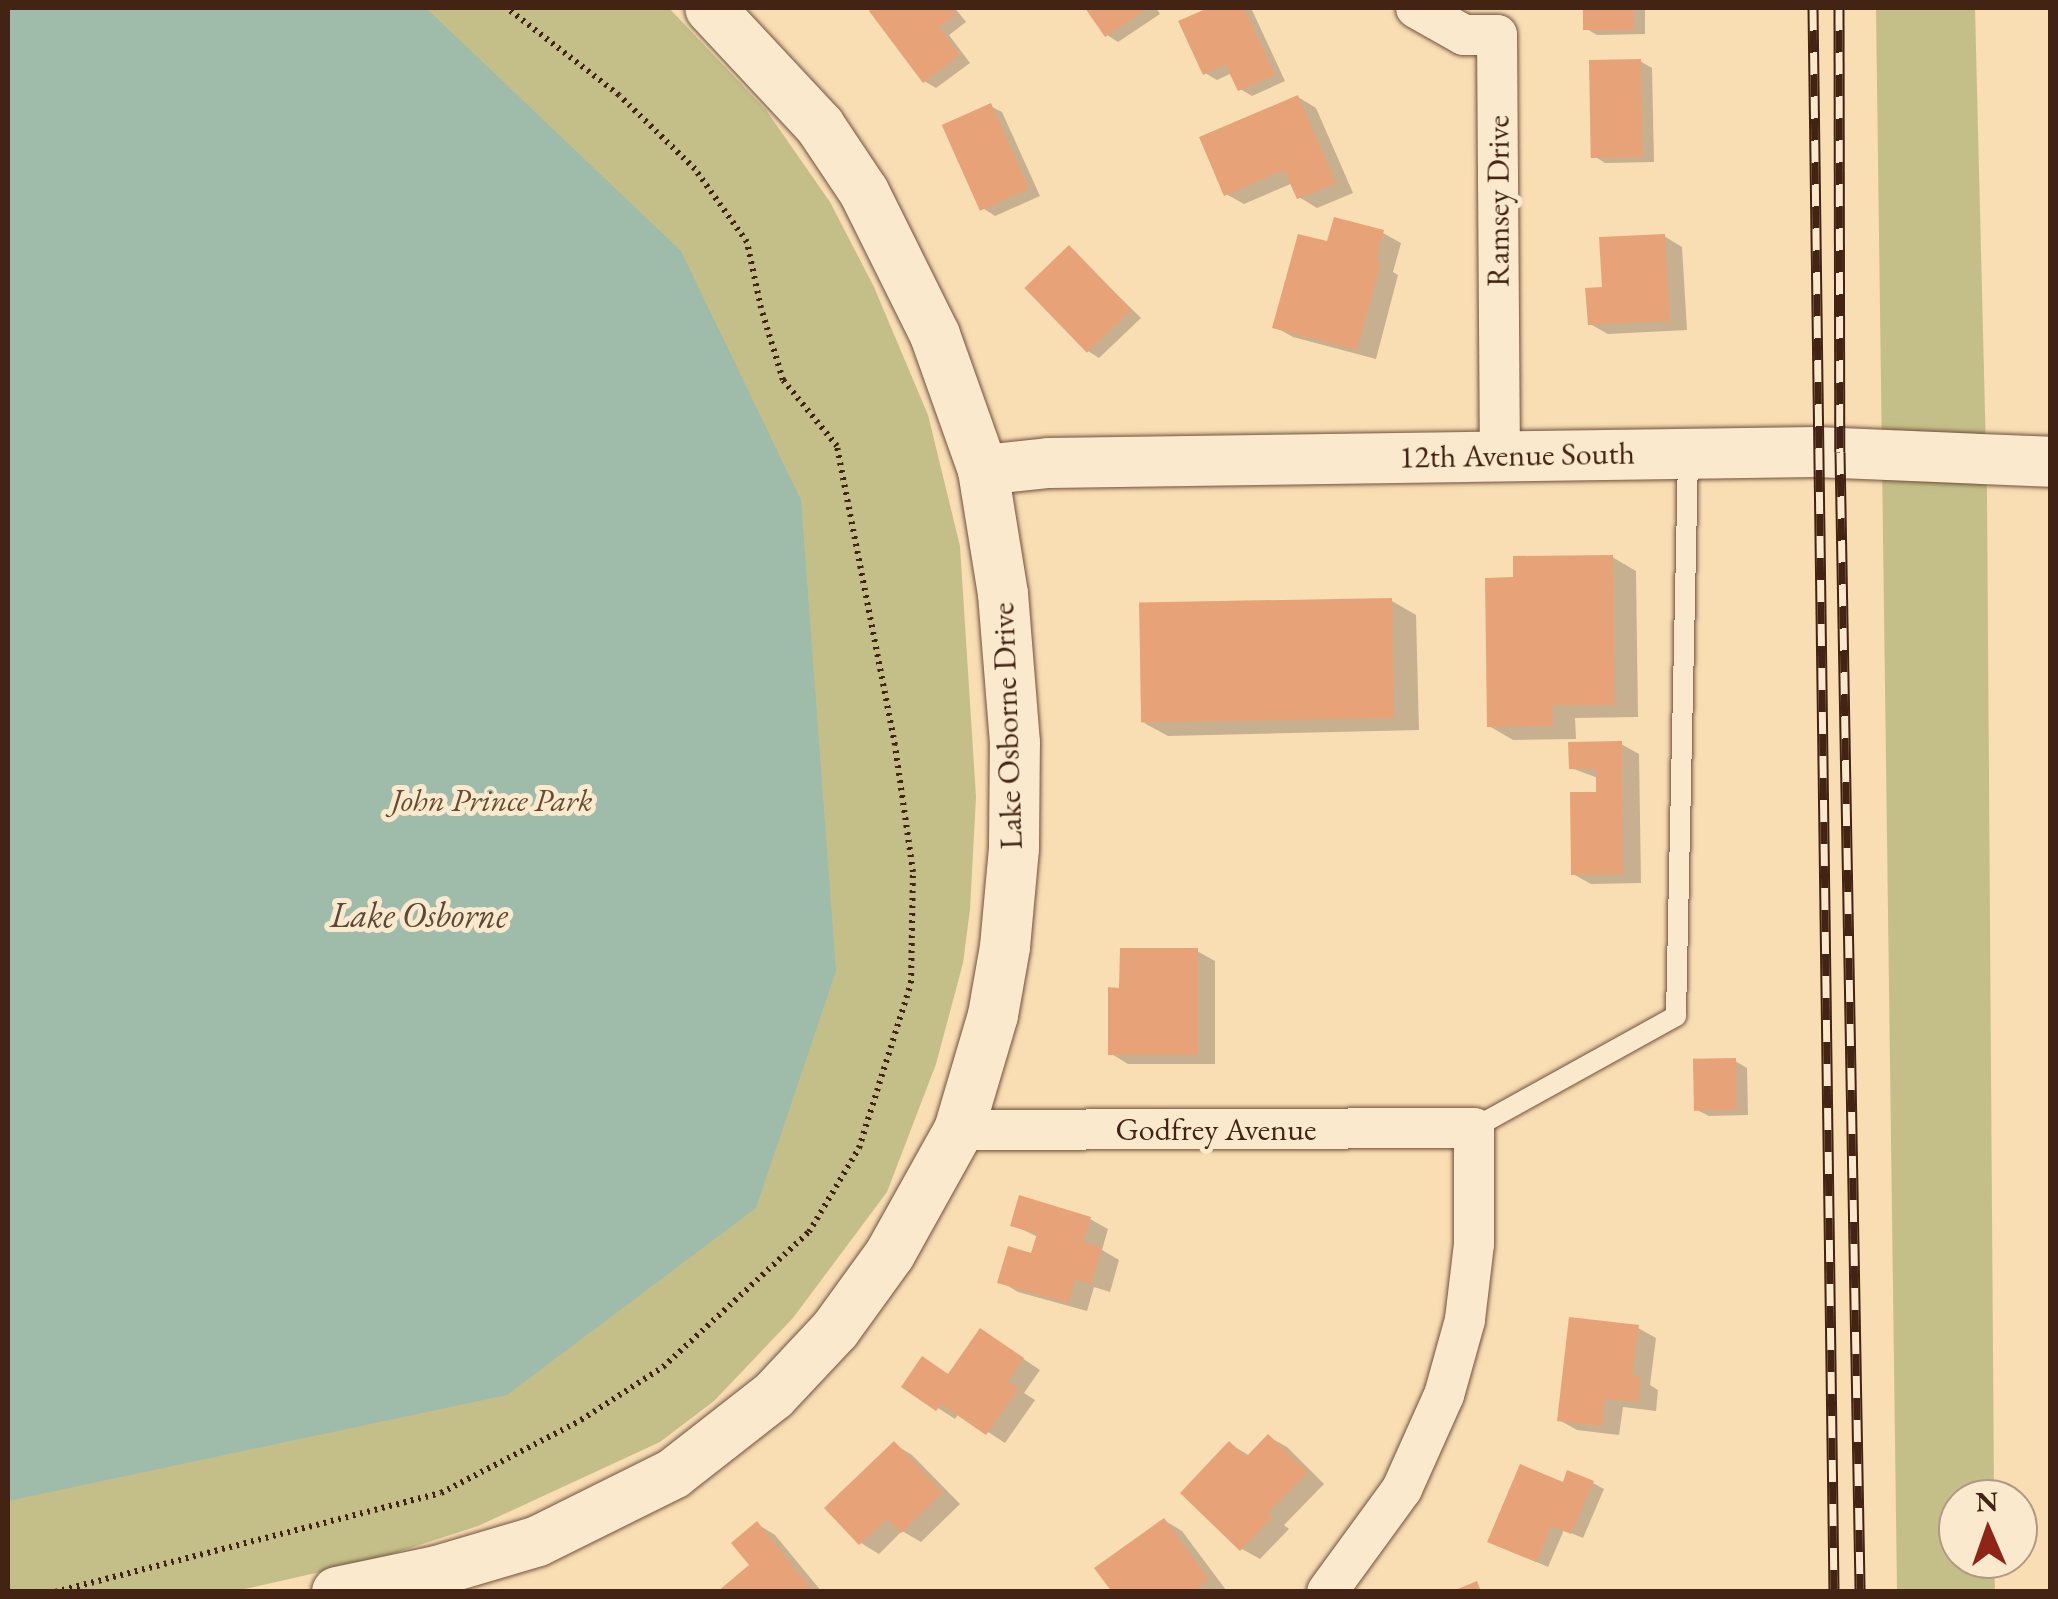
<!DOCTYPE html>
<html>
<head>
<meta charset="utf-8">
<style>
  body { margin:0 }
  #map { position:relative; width:2058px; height:1599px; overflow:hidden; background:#f9ddb3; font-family:"EB Garamond",serif }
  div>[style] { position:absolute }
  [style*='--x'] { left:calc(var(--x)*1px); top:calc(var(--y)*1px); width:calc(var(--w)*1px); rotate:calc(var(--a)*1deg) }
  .green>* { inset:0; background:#c4bf88 }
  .water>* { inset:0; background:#9ebca9 }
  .shadow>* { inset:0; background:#0003 }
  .building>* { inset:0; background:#e7a377; transform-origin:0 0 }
  .path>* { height:6px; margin-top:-3px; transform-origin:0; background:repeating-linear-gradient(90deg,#432314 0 2.5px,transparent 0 7.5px) }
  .roads { filter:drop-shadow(0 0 2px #70523c) drop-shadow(0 0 2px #70523c) }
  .service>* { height:20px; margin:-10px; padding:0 10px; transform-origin:10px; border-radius:10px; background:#fbe9ce }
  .minor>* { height:40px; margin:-20px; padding:0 20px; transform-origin:20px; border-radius:20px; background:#fbe9ce }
  .tertiary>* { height:50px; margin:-25px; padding:0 25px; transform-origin:25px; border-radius:25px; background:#fbe9ce }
  .rail>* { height:11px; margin-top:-5.5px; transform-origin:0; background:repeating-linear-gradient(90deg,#fbe9ce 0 22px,#432314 0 44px); box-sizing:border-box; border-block:2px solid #432314 }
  span { translate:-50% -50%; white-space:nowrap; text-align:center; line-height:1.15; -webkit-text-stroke:10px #fbe9ce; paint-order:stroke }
  .street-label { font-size:32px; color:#432314 }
  .park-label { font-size:32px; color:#634a31; font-style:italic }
  .water-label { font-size:35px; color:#5a4939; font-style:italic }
  .frame { position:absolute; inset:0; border:10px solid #432314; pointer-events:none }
  .north { position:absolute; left:1938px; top:1479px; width:100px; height:100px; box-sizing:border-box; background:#fbe9ce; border:2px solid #b19a84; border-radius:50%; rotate:358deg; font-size:28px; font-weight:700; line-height:40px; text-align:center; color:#432314 }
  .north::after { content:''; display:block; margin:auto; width:35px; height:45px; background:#8f2418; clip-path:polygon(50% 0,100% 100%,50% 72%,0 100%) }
</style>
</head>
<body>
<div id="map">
  <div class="green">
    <div style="clip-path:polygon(8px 8px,669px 8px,766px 110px,830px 202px,874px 287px,928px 415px,960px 546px,976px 797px,970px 909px,963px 963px,936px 1064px,887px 1192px,793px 1318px,714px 1401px,660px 1442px,478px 1526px,373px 1560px,236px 1591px,8px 1592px)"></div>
    <div style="clip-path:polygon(1876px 8px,1975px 8px,1987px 494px,1994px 1499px,1958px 1499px,1958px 1559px,1994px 1559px,1995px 1591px,1897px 1591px)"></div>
  </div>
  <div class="water">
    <div style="clip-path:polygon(8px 8px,426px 8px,681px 251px,801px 500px,836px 971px,756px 1208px,507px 1395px,8px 1501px)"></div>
  </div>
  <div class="shadow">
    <div style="clip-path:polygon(878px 8px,955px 8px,966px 22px,949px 35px,970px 63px,936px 88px,924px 81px,872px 12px)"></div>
    <div style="clip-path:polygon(1088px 8px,1156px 8px,1160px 14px,1118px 42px,1107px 35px)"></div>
    <div style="clip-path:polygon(1214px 8px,1251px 8px,1285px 81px,1252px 96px,1240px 89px,1232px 73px,1217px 80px,1205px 73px,1181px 22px)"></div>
    <div style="clip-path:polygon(1585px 8px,1690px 8px,1690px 9px,1645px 10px,1645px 34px,1597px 35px,1585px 28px)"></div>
    <div style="clip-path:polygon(1640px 61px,1652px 68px,1654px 162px,1605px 163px,1594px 156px)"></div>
    <div style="clip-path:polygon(1298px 97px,1316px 108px,1353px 193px,1317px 208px,1299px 197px,1293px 183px,1244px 204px,1226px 194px)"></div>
    <div style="clip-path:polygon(990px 106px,1002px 112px,1040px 196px,995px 216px,984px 209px)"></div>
    <div style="clip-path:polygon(1383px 233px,1401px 243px,1393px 272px,1398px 275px,1376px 359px,1293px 337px,1275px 327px,1329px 244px)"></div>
    <div style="clip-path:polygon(1664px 236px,1682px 247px,1687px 330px,1608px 334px,1590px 324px)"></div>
    <div style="clip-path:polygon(1069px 248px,1141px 318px,1099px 358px,1088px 351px)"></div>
    <div style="clip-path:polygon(1612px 557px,1636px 571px,1638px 717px,1575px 718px,1576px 739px,1513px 740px,1489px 726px,1515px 580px)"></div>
    <div style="clip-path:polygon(1392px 601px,1416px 615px,1419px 730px,1168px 736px,1144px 723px)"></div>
    <div style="clip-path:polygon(1621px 744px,1639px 754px,1641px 883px,1591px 884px,1573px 874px,1598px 795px,1598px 778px,1571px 768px)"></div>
    <div style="clip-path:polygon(1197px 951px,1215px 961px,1215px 1064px,1128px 1064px,1110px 1053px,1122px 990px)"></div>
    <div style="clip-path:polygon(1735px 1061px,1747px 1068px,1748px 1115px,1709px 1116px,1697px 1110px)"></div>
    <div style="clip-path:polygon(1090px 1219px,1108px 1229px,1102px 1250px,1119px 1260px,1110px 1292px,1094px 1287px,1087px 1311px,1018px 1292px,1000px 1281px,1032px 1256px,1038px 1237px,1013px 1225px)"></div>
    <div style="clip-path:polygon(1638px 1328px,1656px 1338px,1650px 1385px,1658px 1390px,1656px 1411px,1623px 1407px,1619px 1435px,1577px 1430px,1559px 1420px)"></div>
    <div style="clip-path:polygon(998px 1342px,1040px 1370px,1024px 1393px,1035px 1400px,1005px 1443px,959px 1413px,955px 1419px,938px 1408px,950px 1376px)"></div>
    <div style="clip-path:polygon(1269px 1437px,1287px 1447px,1324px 1484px,1284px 1525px,1289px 1529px,1260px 1559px,1242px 1549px,1230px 1444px,1250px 1456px)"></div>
    <div style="clip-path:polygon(894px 1444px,912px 1455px,960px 1504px,921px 1542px,902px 1531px,879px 1554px,861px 1543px,827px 1508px)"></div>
    <div style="clip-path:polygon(1593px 1483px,1604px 1489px,1583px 1538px,1564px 1530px,1548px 1567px,1502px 1547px,1564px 1485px)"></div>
    <div style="clip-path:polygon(1164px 1520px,1182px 1531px,1226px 1590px,1115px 1592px)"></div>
    <div style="clip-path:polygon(757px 1524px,775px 1535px,822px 1592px,721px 1592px,753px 1566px)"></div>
  </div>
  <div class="building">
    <div style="clip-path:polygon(874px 8px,950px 8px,956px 15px,939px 27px,960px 55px,923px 83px,869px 11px)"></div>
    <div style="clip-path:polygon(1085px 8px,1149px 8px,1105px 37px)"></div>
    <div style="clip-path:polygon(1208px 8px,1244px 8px,1275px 75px,1238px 91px,1225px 64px,1203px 75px,1178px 21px)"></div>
    <div style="left:1583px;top:8px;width:51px;height:22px"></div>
    <div style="left:1641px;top:59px;width:98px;height:52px;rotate:89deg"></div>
    <div style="clip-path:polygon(1298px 95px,1336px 183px,1297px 199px,1284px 170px,1224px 196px,1199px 137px)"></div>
    <div style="left:991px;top:103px;width:94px;height:54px;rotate:66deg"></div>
    <div style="clip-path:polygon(1334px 217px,1384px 230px,1376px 260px,1381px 262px,1357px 350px,1272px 328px,1298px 234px,1327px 241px)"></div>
    <div style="clip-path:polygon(1665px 234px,1670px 321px,1588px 325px,1585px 288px,1602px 287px,1599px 237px)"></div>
    <div style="left:1069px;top:245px;width:90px;height:62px;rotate:46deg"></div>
    <div style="clip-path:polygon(1613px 555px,1615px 705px,1552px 705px,1553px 726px,1487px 727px,1485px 578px,1513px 577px,1513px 556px)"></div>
    <div style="left:1392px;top:598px;width:120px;height:253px;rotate:89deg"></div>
    <div style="clip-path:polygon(1622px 741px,1623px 874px,1571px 875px,1570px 792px,1596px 792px,1596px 769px,1569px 769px,1568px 742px)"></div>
    <div style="clip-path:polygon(1120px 948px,1198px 948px,1198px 1055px,1108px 1055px,1108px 987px,1119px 988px)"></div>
    <div style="left:1736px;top:1058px;width:52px;height:43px;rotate:89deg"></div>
    <div style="clip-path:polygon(1019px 1195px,1091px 1217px,1083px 1242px,1102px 1247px,1091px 1284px,1075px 1279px,1069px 1303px,997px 1283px,1008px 1246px,1031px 1253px,1037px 1234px,1010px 1226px)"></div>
    <div style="clip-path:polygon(1569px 1317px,1639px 1325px,1632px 1376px,1641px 1377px,1638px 1402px,1605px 1399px,1602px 1426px,1557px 1421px)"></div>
    <div style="clip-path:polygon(980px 1328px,1024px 1358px,1008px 1381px,1019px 1388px,986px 1435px,941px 1404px,936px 1411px,901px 1387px,922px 1356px,948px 1374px)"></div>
    <div style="clip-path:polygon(1268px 1434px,1308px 1472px,1268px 1513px,1272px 1518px,1240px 1551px,1180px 1493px,1229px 1441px,1246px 1457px)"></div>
    <div style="clip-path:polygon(894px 1441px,943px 1492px,901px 1533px,887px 1519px,859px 1545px,824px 1508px)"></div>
    <div style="clip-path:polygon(1520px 1464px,1563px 1482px,1567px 1470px,1594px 1481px,1571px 1534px,1552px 1526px,1536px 1562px,1487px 1542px)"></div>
    <div style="clip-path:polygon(1164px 1518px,1209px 1579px,1193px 1592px,1112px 1592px,1094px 1568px)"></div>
    <div style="clip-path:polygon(757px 1521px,771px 1539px,814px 1592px,717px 1592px,749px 1565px,731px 1543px)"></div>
    <div style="clip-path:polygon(1477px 1581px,1481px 1592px,1453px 1592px,1453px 1591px)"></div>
  </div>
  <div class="path">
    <div style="--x:55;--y:1592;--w:398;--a:-14.4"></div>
    <div style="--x:441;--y:1493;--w:158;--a:-27.5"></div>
    <div style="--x:581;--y:1420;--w:98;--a:-32.9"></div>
    <div style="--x:663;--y:1367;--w:199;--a:-42.8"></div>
    <div style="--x:809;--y:1232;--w:98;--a:-59.2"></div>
    <div style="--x:859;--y:1148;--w:173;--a:-72.5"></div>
    <div style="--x:911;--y:983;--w:111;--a:-89"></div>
    <div style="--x:913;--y:872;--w:128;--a:-98.1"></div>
    <div style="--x:895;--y:745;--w:305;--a:-101"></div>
    <div style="--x:837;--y:446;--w:85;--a:-129.3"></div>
    <div style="--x:783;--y:380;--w:75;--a:-107"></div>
    <div style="--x:761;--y:308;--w:67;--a:-102"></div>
    <div style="--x:747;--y:242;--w:90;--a:-125.5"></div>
    <div style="--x:695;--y:169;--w:106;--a:-135.8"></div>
    <div style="--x:619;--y:95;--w:142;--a:-142.2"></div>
  </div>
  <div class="roads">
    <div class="service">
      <div style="--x:1474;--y:1128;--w:231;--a:-29"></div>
      <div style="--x:1676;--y:1016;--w:561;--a:-88.77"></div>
    </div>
    <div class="minor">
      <div style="--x:1416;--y:8;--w:55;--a:29.4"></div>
      <div style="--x:1464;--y:35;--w:33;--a:0"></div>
      <div style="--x:1497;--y:35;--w:420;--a:89.6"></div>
      <div style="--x:959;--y:1130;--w:515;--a:-0.22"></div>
      <div style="--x:1474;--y:1128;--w:116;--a:90"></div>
      <div style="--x:1474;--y:1244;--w:77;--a:96.8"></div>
      <div style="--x:1465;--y:1320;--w:78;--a:105.6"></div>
      <div style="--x:1444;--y:1395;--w:103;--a:114.1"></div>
      <div style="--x:1402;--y:1489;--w:127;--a:126.1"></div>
    </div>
    <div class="tertiary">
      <div style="--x:983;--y:470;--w:66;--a:-6.1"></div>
      <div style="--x:1049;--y:463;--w:767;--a:-0.82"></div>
      <div style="--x:1816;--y:452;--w:234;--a:2.4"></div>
      <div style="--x:337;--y:1592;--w:102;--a:-11.9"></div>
      <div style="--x:437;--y:1571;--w:105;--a:-16.5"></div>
      <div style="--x:538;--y:1541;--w:151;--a:-26.4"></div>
      <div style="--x:673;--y:1474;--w:127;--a:-38"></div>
      <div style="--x:773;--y:1396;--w:91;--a:-46.8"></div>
      <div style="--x:835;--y:1330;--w:94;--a:-54.1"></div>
      <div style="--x:890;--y:1254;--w:142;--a:-60.9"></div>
      <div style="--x:959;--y:1130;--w:120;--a:-73.5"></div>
      <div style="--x:993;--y:1015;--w:69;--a:-80"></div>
      <div style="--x:1005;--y:947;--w:99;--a:-84.8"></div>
      <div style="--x:1014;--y:848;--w:105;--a:-89.5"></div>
      <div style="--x:1015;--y:743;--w:149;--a:-94.6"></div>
      <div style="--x:1003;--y:594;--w:126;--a:-99.2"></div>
      <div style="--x:983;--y:470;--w:143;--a:-109.6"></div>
      <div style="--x:935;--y:335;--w:160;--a:-116.4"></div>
      <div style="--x:864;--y:192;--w:79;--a:-123.7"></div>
      <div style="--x:820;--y:126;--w:161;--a:-133"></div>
    </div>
  </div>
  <div class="rail">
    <div style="--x:1813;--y:8;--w:1584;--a:89.24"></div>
    <div style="--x:1839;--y:8;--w:444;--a:89.9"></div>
    <div style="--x:1840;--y:452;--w:1140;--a:88.99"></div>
  </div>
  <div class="street-label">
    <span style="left:1498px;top:201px;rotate:-90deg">Ramsey Drive</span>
    <span style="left:1517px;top:455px;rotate:-1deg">12th Avenue South</span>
    <span style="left:1007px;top:726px;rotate:-92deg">Lake Osborne Drive</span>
    <span style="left:1216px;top:1129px">Godfrey Avenue</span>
  </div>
  <div class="park-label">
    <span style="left:492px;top:800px">John Prince Park</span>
  </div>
  <div class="water-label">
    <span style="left:419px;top:915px">Lake Osborne</span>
  </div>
  <div class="frame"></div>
  <div class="north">N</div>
</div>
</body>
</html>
